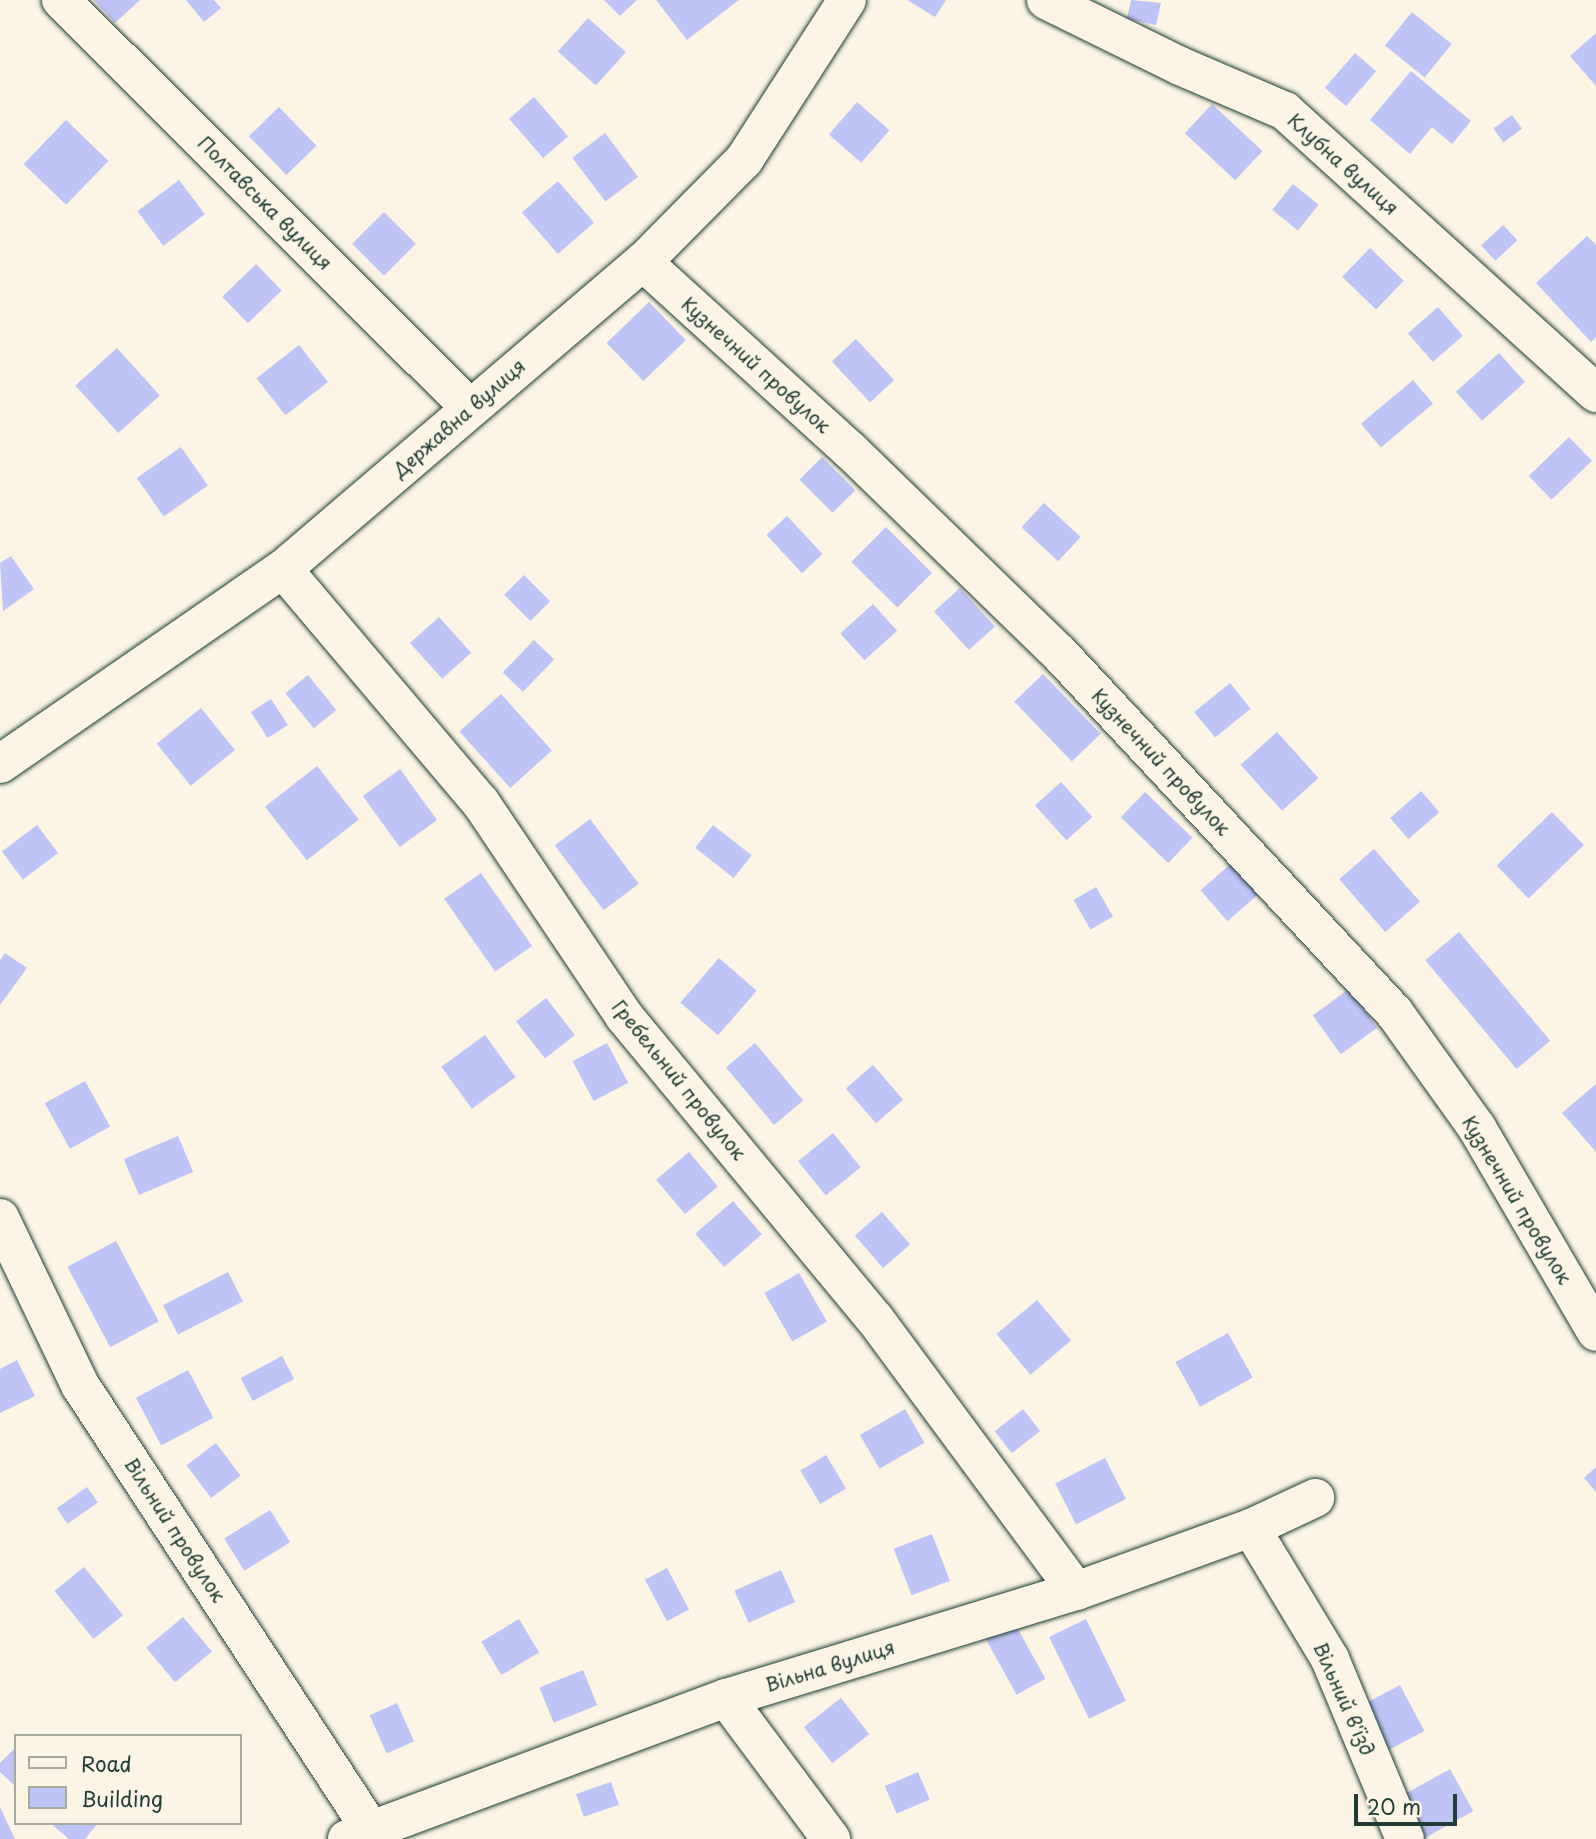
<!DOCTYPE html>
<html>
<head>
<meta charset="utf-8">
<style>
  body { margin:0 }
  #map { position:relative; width:1596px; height:1839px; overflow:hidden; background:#fcf5e5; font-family:"Playpen Sans",sans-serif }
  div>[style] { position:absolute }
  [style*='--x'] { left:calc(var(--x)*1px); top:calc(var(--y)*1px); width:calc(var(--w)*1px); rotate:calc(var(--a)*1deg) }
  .building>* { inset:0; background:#bfc4f6; transform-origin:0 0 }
  .roads { filter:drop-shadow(0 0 2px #1f3d34) drop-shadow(0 0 2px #1f3d34) }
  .minor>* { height:38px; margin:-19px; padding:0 19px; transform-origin:19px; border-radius:19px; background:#fcf5e5 }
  span { translate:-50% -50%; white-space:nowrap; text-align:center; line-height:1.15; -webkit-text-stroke:5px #fcf5e5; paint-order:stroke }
  .street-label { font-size:19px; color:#1f3d34 }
  .legend { position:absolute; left:14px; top:1734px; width:228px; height:91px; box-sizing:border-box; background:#fcf5e5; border:2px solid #a4ab9e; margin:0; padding:9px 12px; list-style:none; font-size:21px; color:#1f3d34 }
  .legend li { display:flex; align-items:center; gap:14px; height:35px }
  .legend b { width:35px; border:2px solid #a4ab9e }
  .scale { position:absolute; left:1354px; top:1794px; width:103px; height:32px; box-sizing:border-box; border:4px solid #1f3d34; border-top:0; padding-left:9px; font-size:21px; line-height:24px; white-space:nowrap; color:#1f3d34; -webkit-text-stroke:5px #fcf5e5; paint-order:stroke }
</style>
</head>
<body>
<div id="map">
  <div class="building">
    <div style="clip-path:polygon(94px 0,140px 0,115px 23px)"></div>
    <div style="clip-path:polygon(186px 0,214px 0,221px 8px,204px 22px)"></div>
    <div style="clip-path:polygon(604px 0,637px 0,620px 16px)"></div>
    <div style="clip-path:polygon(656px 0,739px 0,687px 40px)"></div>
    <div style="clip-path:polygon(907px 0,946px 0,935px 17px)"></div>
    <div style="clip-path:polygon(1131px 0,1161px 3px,1156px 25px,1127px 19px)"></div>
    <div style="left:1412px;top:12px;width:51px;height:43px;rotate:39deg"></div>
    <div style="left:588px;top:18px;width:51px;height:45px;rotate:42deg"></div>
    <div style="clip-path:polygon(1596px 33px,1596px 86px,1570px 56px)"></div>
    <div style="left:1355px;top:53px;width:28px;height:46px;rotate:41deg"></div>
    <div style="clip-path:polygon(1411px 71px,1471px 121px,1452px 144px,1432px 127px,1410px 154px,1370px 120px)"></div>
    <div style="left:534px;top:97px;width:52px;height:33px;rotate:49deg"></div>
    <div style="left:857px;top:102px;width:43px;height:43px;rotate:41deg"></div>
    <div style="left:1212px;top:104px;width:69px;height:40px;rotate:43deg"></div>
    <div style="left:279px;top:107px;width:54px;height:42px;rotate:46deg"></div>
    <div style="left:1512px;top:115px;width:17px;height:23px;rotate:54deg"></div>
    <div style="left:66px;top:120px;width:59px;height:61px;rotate:44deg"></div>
    <div style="left:605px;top:133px;width:55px;height:41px;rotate:53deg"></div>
    <div style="left:179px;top:180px;width:43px;height:52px;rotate:53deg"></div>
    <div style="left:558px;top:181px;width:55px;height:48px;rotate:49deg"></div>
    <div style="left:1293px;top:184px;width:33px;height:33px;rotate:39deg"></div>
    <div style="left:384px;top:212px;width:45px;height:45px;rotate:45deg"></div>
    <div style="left:1503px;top:225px;width:21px;height:30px;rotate:47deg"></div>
    <div style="clip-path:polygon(1587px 236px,1596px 245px,1596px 337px,1591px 342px,1536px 283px)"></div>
    <div style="left:1370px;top:248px;width:47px;height:40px;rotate:44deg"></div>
    <div style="left:256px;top:264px;width:37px;height:47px;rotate:46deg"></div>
    <div style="left:649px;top:302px;width:53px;height:59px;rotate:46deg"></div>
    <div style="left:1438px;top:307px;width:38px;height:40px;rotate:49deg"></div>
    <div style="left:856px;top:339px;width:56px;height:33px;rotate:47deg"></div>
    <div style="left:299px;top:345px;width:47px;height:54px;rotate:52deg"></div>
    <div style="left:117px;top:348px;width:64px;height:56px;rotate:48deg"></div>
    <div style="left:1499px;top:353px;width:39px;height:58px;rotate:48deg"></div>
    <div style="left:1413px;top:380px;width:31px;height:68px;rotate:50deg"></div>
    <div style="left:1569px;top:437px;width:33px;height:56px;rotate:46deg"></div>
    <div style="left:181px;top:447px;width:47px;height:54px;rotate:55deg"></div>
    <div style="left:822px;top:457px;width:47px;height:32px;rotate:45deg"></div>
    <div style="left:1044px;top:503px;width:50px;height:33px;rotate:43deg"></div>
    <div style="left:787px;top:516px;width:52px;height:28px;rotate:47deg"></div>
    <div style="left:886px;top:527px;width:65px;height:49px;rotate:45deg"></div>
    <div style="clip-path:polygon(11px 556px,34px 589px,3px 611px,0 563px)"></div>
    <div style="left:524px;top:575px;width:37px;height:28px;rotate:45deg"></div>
    <div style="left:960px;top:588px;width:52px;height:35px;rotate:48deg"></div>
    <div style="left:873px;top:604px;width:36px;height:44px;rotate:48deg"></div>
    <div style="left:439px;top:617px;width:48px;height:39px;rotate:48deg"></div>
    <div style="left:534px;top:640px;width:28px;height:45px;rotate:44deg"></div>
    <div style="left:1043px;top:674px;width:83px;height:40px;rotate:46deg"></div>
    <div style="left:308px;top:675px;width:45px;height:29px;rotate:51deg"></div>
    <div style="left:1230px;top:683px;width:33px;height:46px;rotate:51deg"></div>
    <div style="left:501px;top:694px;width:76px;height:56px;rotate:48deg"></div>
    <div style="left:271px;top:699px;width:31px;height:24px;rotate:57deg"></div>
    <div style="left:201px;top:708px;width:54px;height:57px;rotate:51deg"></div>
    <div style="left:1277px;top:732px;width:62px;height:49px;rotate:48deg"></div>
    <div style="left:317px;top:766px;width:68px;height:66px;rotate:52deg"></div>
    <div style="left:400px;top:769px;width:63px;height:46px;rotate:54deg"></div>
    <div style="left:1061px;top:782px;width:47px;height:35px;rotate:48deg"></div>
    <div style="left:1421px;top:791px;width:28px;height:41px;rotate:49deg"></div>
    <div style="left:1145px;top:792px;width:66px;height:35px;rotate:44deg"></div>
    <div style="left:1552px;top:812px;width:46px;height:77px;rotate:46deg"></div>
    <div style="left:590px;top:819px;width:81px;height:44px;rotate:53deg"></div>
    <div style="left:37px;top:825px;width:35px;height:44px;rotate:53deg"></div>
    <div style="left:713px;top:825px;width:49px;height:29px;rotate:38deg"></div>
    <div style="left:1374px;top:849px;width:70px;height:46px;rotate:49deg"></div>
    <div style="left:1233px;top:862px;width:41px;height:43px;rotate:49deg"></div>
    <div style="left:481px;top:873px;width:89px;height:45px;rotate:55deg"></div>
    <div style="left:1096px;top:887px;width:34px;height:26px;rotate:60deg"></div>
    <div style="left:1459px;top:932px;width:142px;height:44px;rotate:50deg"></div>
    <div style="clip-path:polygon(5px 953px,27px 968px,0 1005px,0 960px)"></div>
    <div style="left:719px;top:958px;width:50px;height:59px;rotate:41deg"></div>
    <div style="left:1349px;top:989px;width:48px;height:45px;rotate:54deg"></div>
    <div style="left:546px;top:998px;width:47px;height:38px;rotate:52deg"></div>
    <div style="left:485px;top:1035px;width:52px;height:54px;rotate:54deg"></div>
    <div style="left:607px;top:1043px;width:45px;height:39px;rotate:62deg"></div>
    <div style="left:755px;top:1043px;width:75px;height:38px;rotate:50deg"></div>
    <div style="left:873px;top:1065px;width:46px;height:36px;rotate:49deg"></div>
    <div style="left:85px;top:1081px;width:52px;height:46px;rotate:61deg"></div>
    <div style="clip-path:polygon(1596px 1084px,1596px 1152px,1562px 1113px)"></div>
    <div style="left:833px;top:1133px;width:44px;height:45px;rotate:51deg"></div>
    <div style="left:178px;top:1136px;width:39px;height:59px;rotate:67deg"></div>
    <div style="left:689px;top:1152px;width:45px;height:43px;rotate:50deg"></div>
    <div style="left:733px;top:1201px;width:44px;height:50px;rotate:49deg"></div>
    <div style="left:882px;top:1212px;width:43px;height:36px;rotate:49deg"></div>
    <div style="left:116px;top:1241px;width:91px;height:55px;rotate:62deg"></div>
    <div style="left:228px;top:1272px;width:33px;height:73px;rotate:63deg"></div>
    <div style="left:799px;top:1273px;width:56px;height:40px;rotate:60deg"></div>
    <div style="left:1037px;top:1300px;width:53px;height:53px;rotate:50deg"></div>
    <div style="left:1228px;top:1333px;width:51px;height:60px;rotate:61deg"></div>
    <div style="left:282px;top:1356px;width:26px;height:47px;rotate:62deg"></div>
    <div style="clip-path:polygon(17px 1360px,35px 1396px,0 1413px,0 1369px)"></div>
    <div style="left:188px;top:1370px;width:54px;height:59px;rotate:62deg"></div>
    <div style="left:905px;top:1409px;width:39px;height:52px;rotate:60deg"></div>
    <div style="left:1023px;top:1409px;width:28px;height:36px;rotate:52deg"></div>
    <div style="left:216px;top:1443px;width:41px;height:37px;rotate:53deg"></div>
    <div style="left:826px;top:1455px;width:39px;height:30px;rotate:59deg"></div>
    <div style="left:1105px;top:1458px;width:46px;height:56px;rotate:63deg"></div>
    <div style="clip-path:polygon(1596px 1467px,1596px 1492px,1584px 1478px)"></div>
    <div style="left:87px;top:1487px;width:19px;height:37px;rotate:55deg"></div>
    <div style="left:270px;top:1510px;width:38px;height:54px;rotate:58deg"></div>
    <div style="left:932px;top:1534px;width:50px;height:41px;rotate:69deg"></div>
    <div style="left:84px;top:1567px;width:62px;height:38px;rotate:51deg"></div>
    <div style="left:667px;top:1568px;width:47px;height:25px;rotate:62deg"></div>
    <div style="left:781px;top:1570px;width:35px;height:51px;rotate:66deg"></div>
    <div style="left:183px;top:1617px;width:45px;height:48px;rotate:50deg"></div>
    <div style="left:519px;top:1619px;width:39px;height:44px;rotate:59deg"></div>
    <div style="left:1086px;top:1619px;width:91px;height:41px;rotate:64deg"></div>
    <div style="left:1014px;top:1622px;width:65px;height:33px;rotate:61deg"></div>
    <div style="left:583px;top:1670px;width:38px;height:47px;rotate:68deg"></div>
    <div style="left:1400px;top:1685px;width:52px;height:47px;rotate:62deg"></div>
    <div style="left:841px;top:1698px;width:46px;height:47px;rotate:52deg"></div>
    <div style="left:397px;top:1703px;width:42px;height:30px;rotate:66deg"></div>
    <div style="clip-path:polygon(16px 1747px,16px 1787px,0 1772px,0 1763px)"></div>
    <div style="left:1450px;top:1769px;width:48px;height:56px;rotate:61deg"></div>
    <div style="left:918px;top:1772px;width:30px;height:36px;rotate:67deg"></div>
    <div style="left:611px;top:1782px;width:24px;height:37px;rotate:71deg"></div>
    <div style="clip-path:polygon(0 1807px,15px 1839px,0 1839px)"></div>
    <div style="clip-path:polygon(50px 1823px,98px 1823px,85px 1839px,69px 1839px)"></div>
  </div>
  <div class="roads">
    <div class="minor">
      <div style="--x:61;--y:0;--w:576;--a:44.93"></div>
      <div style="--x:1046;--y:0;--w:149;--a:26.2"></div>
      <div style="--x:1180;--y:66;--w:114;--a:23.2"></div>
      <div style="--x:1285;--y:111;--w:420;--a:42.2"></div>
      <div style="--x:643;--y:262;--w:281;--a:42.3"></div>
      <div style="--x:851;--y:451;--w:290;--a:44.2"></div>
      <div style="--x:1059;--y:653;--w:491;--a:47"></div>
      <div style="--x:1394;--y:1012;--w:143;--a:54.4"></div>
      <div style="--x:1477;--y:1128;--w:236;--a:59.7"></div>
      <div style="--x:283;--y:569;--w:307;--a:49.8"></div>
      <div style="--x:481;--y:803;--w:257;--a:56.1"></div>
      <div style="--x:624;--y:1016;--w:393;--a:50.4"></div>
      <div style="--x:875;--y:1319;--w:338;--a:53.5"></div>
      <div style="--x:0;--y:764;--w:344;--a:-34.6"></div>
      <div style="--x:283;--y:569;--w:473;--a:-40.5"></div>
      <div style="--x:643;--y:262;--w:144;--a:-45.3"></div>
      <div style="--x:744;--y:160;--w:190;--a:-57.2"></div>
      <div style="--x:0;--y:1218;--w:185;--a:64.4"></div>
      <div style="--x:80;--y:1385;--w:532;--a:56.82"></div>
      <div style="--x:1251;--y:1528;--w:153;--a:58.9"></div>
      <div style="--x:1330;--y:1659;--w:195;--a:67.4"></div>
      <div style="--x:726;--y:1698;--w:176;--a:53.3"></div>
      <div style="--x:347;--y:1839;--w:404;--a:-20.4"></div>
      <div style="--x:726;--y:1698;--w:366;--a:-17"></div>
      <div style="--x:1076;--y:1591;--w:186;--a:-19.8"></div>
      <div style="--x:1251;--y:1528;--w:71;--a:-25.1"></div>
    </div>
  </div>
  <div class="street-label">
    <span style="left:1343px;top:164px;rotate:42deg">Клубна вулиця</span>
    <span style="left:265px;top:203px;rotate:45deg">Полтавська вулиця</span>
    <span style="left:756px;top:365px;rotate:42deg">Кузнечний провулок</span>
    <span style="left:459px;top:418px;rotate:-41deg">Державна вулиця</span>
    <span style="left:1161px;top:762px;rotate:47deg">Кузнечний провулок</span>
    <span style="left:679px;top:1080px;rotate:51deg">Гребельний провулок</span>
    <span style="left:1517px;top:1200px;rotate:59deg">Кузнечний провулок</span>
    <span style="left:175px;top:1530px;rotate:57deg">Вільний провулок</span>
    <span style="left:830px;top:1666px;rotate:-17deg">Вільна вулиця</span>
    <span style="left:1344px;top:1699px;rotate:66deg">Вільний в'їзд</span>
  </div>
  <ul class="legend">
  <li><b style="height:9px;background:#fcf5e5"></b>Road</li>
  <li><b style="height:19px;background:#bfc4f6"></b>Building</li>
  </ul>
  <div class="scale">20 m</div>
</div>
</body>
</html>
